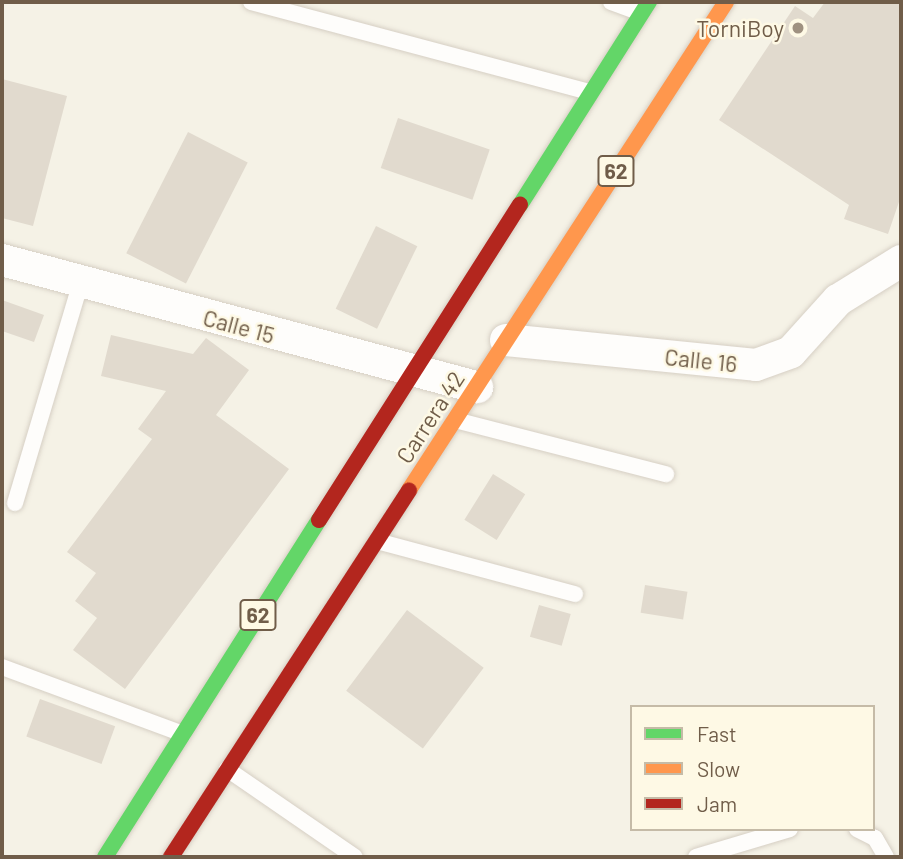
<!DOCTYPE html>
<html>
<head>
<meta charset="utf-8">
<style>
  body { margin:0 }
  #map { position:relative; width:903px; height:859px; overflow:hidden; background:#f5f2e6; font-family:Barlow,sans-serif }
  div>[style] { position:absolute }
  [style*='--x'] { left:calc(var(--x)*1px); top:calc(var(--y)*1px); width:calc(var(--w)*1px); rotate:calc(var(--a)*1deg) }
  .building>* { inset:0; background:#e1dace; transform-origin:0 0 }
  .roads { filter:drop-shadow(0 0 2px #d6cfc4) drop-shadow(0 0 2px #d6cfc4) }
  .lane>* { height:16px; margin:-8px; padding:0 8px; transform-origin:8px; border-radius:8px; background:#fefdfb }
  .street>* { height:32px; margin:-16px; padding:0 16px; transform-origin:16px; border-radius:16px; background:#fefdfb }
  .fast>* { height:16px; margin:-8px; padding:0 8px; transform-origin:8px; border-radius:8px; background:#63d668 }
  .slow>* { height:16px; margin:-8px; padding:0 8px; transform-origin:8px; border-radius:8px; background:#ff974d }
  .jam>* { height:16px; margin:-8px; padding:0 8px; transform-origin:8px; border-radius:8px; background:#b3261e }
  .dots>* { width:19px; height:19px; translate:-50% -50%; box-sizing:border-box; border:4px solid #fef9e5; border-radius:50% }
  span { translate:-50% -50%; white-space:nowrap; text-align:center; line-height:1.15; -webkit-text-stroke:5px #fef9e5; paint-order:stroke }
  .shield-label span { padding:2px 5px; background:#fef9e5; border:2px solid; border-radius:5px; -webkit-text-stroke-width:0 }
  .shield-label { font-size:21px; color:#705d49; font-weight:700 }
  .poi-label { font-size:23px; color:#705d49 }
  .right { translate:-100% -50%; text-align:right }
  .street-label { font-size:23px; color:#705d49 }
  .frame { position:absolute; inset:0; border:4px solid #705d49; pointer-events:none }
  .legend { position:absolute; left:630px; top:705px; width:245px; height:126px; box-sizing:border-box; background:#fef9e5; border:2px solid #c5bba7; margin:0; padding:9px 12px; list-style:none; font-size:21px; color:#705d49 }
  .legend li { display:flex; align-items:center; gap:14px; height:35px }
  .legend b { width:35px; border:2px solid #c5bba7 }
</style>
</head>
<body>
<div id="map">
  <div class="building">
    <div style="clip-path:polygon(825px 2px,901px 2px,901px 196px,888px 234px,844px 219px,849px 205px,719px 120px,795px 6px,813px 18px)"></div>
    <div style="clip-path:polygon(2px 79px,67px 96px,33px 226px,2px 218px)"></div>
    <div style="left:398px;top:118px;width:97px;height:53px;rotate:19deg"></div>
    <div style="left:188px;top:132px;width:67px;height:136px;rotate:27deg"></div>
    <div style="left:376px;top:226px;width:46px;height:92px;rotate:26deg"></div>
    <div style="clip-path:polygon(2px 300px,44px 315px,34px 342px,2px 331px)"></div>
    <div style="clip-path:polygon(111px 335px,193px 354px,206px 338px,249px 370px,216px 415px,289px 469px,125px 689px,73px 650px,97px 618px,75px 601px,96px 573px,67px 552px,152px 439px,138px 429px,166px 391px,101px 376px)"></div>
    <div style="left:493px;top:474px;width:38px;height:54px;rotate:32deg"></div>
    <div style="left:645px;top:585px;width:43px;height:28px;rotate:9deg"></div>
    <div style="left:539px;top:605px;width:33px;height:33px;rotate:16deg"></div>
    <div style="left:407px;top:610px;width:96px;height:101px;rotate:37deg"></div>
    <div style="left:40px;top:699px;width:80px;height:40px;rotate:20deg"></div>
  </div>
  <div class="roads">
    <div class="lane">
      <div style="--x:251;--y:2;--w:351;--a:14.9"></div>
      <div style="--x:611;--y:2;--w:32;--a:20"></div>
      <div style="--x:455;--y:420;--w:218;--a:14.4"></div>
      <div style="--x:15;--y:503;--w:231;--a:-73.4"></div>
      <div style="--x:377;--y:541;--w:205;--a:15"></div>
      <div style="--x:2;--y:667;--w:193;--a:20.3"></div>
      <div style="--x:227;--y:769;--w:155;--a:34.5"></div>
      <div style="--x:857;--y:829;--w:20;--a:27"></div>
      <div style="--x:875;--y:838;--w:22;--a:60"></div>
      <div style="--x:696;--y:857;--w:98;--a:-16.6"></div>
    </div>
    <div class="street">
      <div style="--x:2;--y:260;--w:492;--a:15"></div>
      <div style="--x:506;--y:340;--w:251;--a:5.7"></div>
      <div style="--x:756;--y:365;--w:37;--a:-20"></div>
      <div style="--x:791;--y:352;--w:70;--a:-47.9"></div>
      <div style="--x:838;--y:300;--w:74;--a:-31.8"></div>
    </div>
    <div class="fast">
      <div style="--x:520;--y:205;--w:241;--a:-57.6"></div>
      <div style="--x:105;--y:857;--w:399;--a:-57.6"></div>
    </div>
    <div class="slow">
      <div style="--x:409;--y:490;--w:582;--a:-56.99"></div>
    </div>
    <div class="jam">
      <div style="--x:319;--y:520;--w:374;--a:-57.5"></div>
      <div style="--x:171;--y:857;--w:437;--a:-57"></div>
    </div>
  </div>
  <div class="dots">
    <div style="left:798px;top:28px;background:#9f9180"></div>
  </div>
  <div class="shield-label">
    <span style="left:616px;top:171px">62</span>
    <span style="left:258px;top:615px">62</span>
  </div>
  <div class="poi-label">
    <span class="right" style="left:784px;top:28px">TorniBoy</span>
  </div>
  <div class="street-label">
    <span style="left:239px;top:326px;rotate:15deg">Calle 15</span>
    <span style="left:701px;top:360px;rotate:6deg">Calle 16</span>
    <span style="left:430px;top:417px;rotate:-57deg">Carrera 42</span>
  </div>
  <div class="frame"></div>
  <ul class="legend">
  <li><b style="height:9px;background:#63d668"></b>Fast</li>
  <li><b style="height:9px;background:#ff974d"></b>Slow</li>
  <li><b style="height:9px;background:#b3261e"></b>Jam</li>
  </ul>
</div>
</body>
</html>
